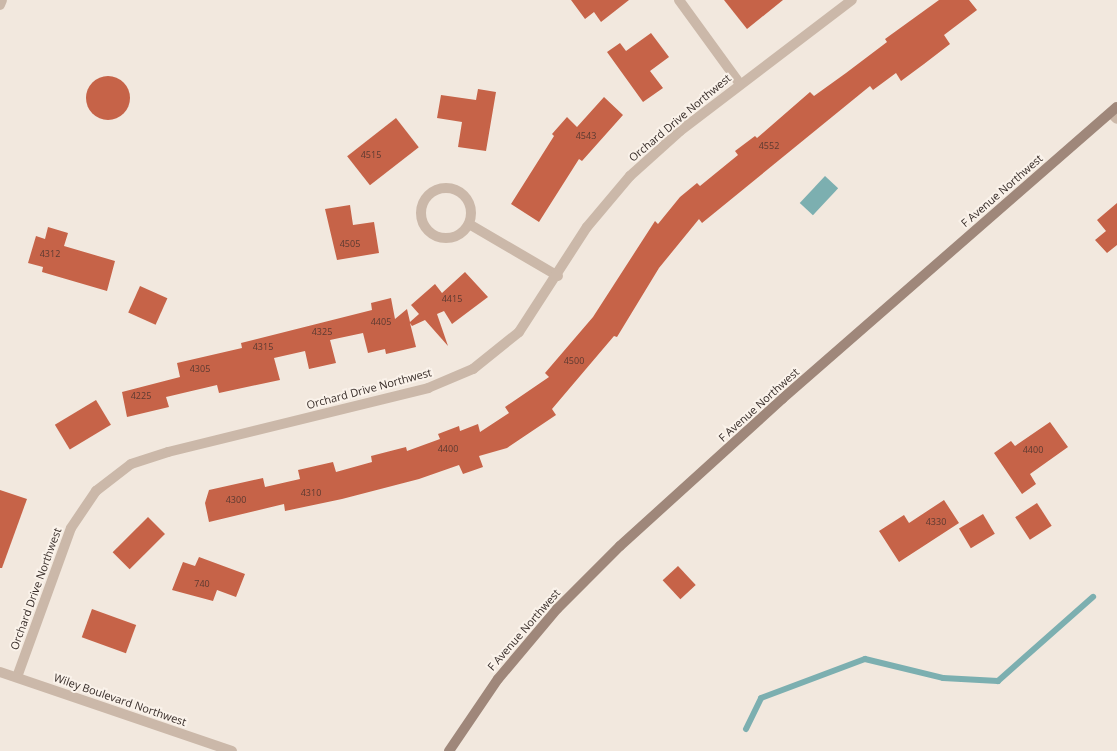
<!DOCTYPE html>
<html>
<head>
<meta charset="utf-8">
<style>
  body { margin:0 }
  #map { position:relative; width:1117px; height:751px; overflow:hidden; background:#f2e8de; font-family:"Open Sans",sans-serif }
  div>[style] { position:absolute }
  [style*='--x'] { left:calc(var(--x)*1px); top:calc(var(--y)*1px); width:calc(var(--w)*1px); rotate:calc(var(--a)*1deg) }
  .water>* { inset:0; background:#7cafb0; transform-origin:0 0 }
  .stream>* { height:6px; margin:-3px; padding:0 3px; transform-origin:3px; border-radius:3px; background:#7cafb0 }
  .building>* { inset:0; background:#c66348; transform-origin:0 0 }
  .round { border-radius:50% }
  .minor>* { height:10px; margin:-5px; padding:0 5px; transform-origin:5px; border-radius:5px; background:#cbb8a9 }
  .minor>.ring { margin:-5px; padding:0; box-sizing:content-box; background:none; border:10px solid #cbb8a9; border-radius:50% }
  .tertiary>* { height:10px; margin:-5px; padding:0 5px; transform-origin:5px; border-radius:5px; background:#cbb8a9 }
  .secondary>* { height:10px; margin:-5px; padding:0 5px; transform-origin:5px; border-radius:5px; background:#9f877a }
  span { translate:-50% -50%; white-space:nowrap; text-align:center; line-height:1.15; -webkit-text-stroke:4px #faf2ea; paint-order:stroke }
  .number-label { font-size:9px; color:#5c3a31 }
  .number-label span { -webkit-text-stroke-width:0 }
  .street-label { font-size:11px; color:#382d29 }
</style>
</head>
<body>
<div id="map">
  <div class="water">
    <div style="left:825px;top:176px;width:18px;height:37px;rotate:43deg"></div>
  </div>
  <div class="stream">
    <div style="--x:746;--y:729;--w:34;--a:-64"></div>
    <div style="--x:761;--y:698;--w:111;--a:-20.6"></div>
    <div style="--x:865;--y:659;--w:80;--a:13.7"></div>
    <div style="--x:943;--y:678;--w:55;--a:3.1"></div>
    <div style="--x:998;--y:681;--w:127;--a:-41.5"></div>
  </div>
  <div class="building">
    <div style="clip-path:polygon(571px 0,629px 0,601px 22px,594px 12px,585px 19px)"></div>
    <div style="clip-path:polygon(724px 0,783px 0,747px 29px)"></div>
    <div style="clip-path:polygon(939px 0,969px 0,977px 10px,944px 35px,950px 44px,924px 64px,901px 81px,896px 73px,873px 90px,870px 86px,702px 223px,699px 219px,659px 268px,617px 337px,614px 336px,552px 409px,556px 415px,507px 448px,479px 456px,483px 467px,463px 474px,459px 465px,419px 479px,342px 499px,285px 511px,284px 504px,209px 522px,205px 503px,209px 490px,263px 478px,265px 487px,300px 479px,298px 470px,333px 462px,336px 472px,372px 462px,371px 456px,406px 447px,407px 451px,440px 439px,438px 434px,459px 426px,460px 431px,478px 424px,480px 432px,509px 413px,505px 407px,549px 377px,545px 373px,593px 317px,655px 221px,658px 224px,680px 197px,697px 183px,700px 186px,738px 155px,735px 151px,755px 136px,757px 138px,810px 92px,814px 96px,846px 73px,887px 42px,885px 39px)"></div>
    <div style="clip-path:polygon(651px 33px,669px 57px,650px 71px,663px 88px,643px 102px,607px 52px,620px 43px,626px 51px)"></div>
    <div class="round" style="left:86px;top:76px;width:44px;height:44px"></div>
    <div style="clip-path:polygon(478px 89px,496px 92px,486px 151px,458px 147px,462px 122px,437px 118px,441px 95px,476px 100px)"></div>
    <div style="clip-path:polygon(604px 97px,623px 115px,582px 161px,579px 159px,539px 222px,511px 204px,554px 136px,552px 134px,567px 117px,577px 127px)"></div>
    <div style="left:396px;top:118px;width:37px;height:62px;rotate:52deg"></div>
    <div style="clip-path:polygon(1117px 203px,1117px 245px,1107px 253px,1095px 240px,1106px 231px,1097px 220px)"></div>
    <div style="clip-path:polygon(350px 205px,353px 225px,374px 222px,379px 253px,337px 260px,325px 209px)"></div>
    <div style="clip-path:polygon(48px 227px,68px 233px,64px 246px,115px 261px,107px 291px,42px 272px,43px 267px,28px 263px,36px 236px,45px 239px)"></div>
    <div style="clip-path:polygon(465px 272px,488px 297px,452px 324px,444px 311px,437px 314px,448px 346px,425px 320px,412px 326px,410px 323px,416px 347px,386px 354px,385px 349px,368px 353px,363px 333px,330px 340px,336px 363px,309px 369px,305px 351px,274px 358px,280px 380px,219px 393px,217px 385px,166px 397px,169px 407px,127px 417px,122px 392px,180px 377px,177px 363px,242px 348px,241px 343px,372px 310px,371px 303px,391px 298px,395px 319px,407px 309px,410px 322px,419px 314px,411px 305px,435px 284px,442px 293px)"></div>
    <div style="left:140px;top:286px;width:30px;height:29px;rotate:24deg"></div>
    <div style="left:96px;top:400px;width:29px;height:48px;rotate:59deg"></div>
    <div style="clip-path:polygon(1050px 422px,1068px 447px,1030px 474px,1036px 484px,1022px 494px,994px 453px,1011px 441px,1015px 446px)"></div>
    <div style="clip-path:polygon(0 490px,27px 499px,2px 568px,0 568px)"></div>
    <div style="clip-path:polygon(944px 500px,959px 523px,899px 562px,879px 531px,904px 515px,909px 523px)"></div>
    <div style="left:1037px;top:503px;width:27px;height:26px;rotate:57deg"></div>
    <div style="left:983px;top:514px;width:23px;height:28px;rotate:59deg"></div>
    <div style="left:148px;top:517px;width:24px;height:50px;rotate:45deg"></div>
    <div style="clip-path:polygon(199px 557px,245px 574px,236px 597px,217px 590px,213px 601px,172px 590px,183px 562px,195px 566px)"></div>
    <div style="left:678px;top:566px;width:26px;height:21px;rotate:47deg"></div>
    <div style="left:92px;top:609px;width:47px;height:30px;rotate:20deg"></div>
  </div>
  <div class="minor">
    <div style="--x:679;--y:0;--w:104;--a:54"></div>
    <div style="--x:1111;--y:113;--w:8;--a:45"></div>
    <div class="ring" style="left:421px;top:188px;width:40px;height:40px"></div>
    <div style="--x:469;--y:224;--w:103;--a:30.3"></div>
    <div style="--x:17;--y:677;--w:158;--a:-70.1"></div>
    <div style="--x:71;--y:528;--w:45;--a:-56"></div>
    <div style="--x:96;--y:491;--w:44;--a:-37.6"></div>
    <div style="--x:131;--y:464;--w:39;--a:-18"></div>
    <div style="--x:168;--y:452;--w:268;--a:-13.8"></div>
    <div style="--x:428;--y:388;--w:49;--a:-22.9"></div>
    <div style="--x:473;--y:369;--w:59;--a:-38.8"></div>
    <div style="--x:519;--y:332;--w:125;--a:-57.1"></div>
    <div style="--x:587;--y:227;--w:67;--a:-49.9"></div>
    <div style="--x:630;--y:176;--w:67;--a:-42"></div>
    <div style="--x:680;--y:131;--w:216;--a:-37.3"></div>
  </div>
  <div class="tertiary">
    <div style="--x:0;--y:5;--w:5;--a:-68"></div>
    <div style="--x:0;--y:672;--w:245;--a:18.8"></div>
  </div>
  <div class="secondary">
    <div style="--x:449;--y:751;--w:87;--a:-55.8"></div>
    <div style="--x:498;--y:679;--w:92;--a:-49.9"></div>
    <div style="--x:557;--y:609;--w:89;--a:-45"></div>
    <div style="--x:620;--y:546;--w:219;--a:-42.2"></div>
    <div style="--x:782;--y:399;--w:444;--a:-41.1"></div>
  </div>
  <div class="number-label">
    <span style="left:586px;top:136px">4543</span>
    <span style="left:769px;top:146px">4552</span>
    <span style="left:371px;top:155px">4515</span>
    <span style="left:350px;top:244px">4505</span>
    <span style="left:50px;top:254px">4312</span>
    <span style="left:452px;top:299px">4415</span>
    <span style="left:381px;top:322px">4405</span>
    <span style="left:322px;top:332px">4325</span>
    <span style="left:263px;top:347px">4315</span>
    <span style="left:574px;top:361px">4500</span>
    <span style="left:200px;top:369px">4305</span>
    <span style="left:141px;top:396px">4225</span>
    <span style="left:448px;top:449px">4400</span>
    <span style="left:1033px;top:450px">4400</span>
    <span style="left:311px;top:493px">4310</span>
    <span style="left:236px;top:500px">4300</span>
    <span style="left:936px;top:522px">4330</span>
    <span style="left:202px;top:584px">740</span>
  </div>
  <div class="street-label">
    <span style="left:680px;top:118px;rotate:-40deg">Orchard Drive Northwest</span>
    <span style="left:1002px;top:191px;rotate:-41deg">F Avenue Northwest</span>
    <span style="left:369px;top:389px;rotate:-15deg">Orchard Drive Northwest</span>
    <span style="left:759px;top:405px;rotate:-42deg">F Avenue Northwest</span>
    <span style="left:36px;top:589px;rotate:-70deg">Orchard Drive Northwest</span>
    <span style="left:524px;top:630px;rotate:-49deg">F Avenue Northwest</span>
    <span style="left:120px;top:700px;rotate:19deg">Wiley Boulevard Northwest</span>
  </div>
</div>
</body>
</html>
